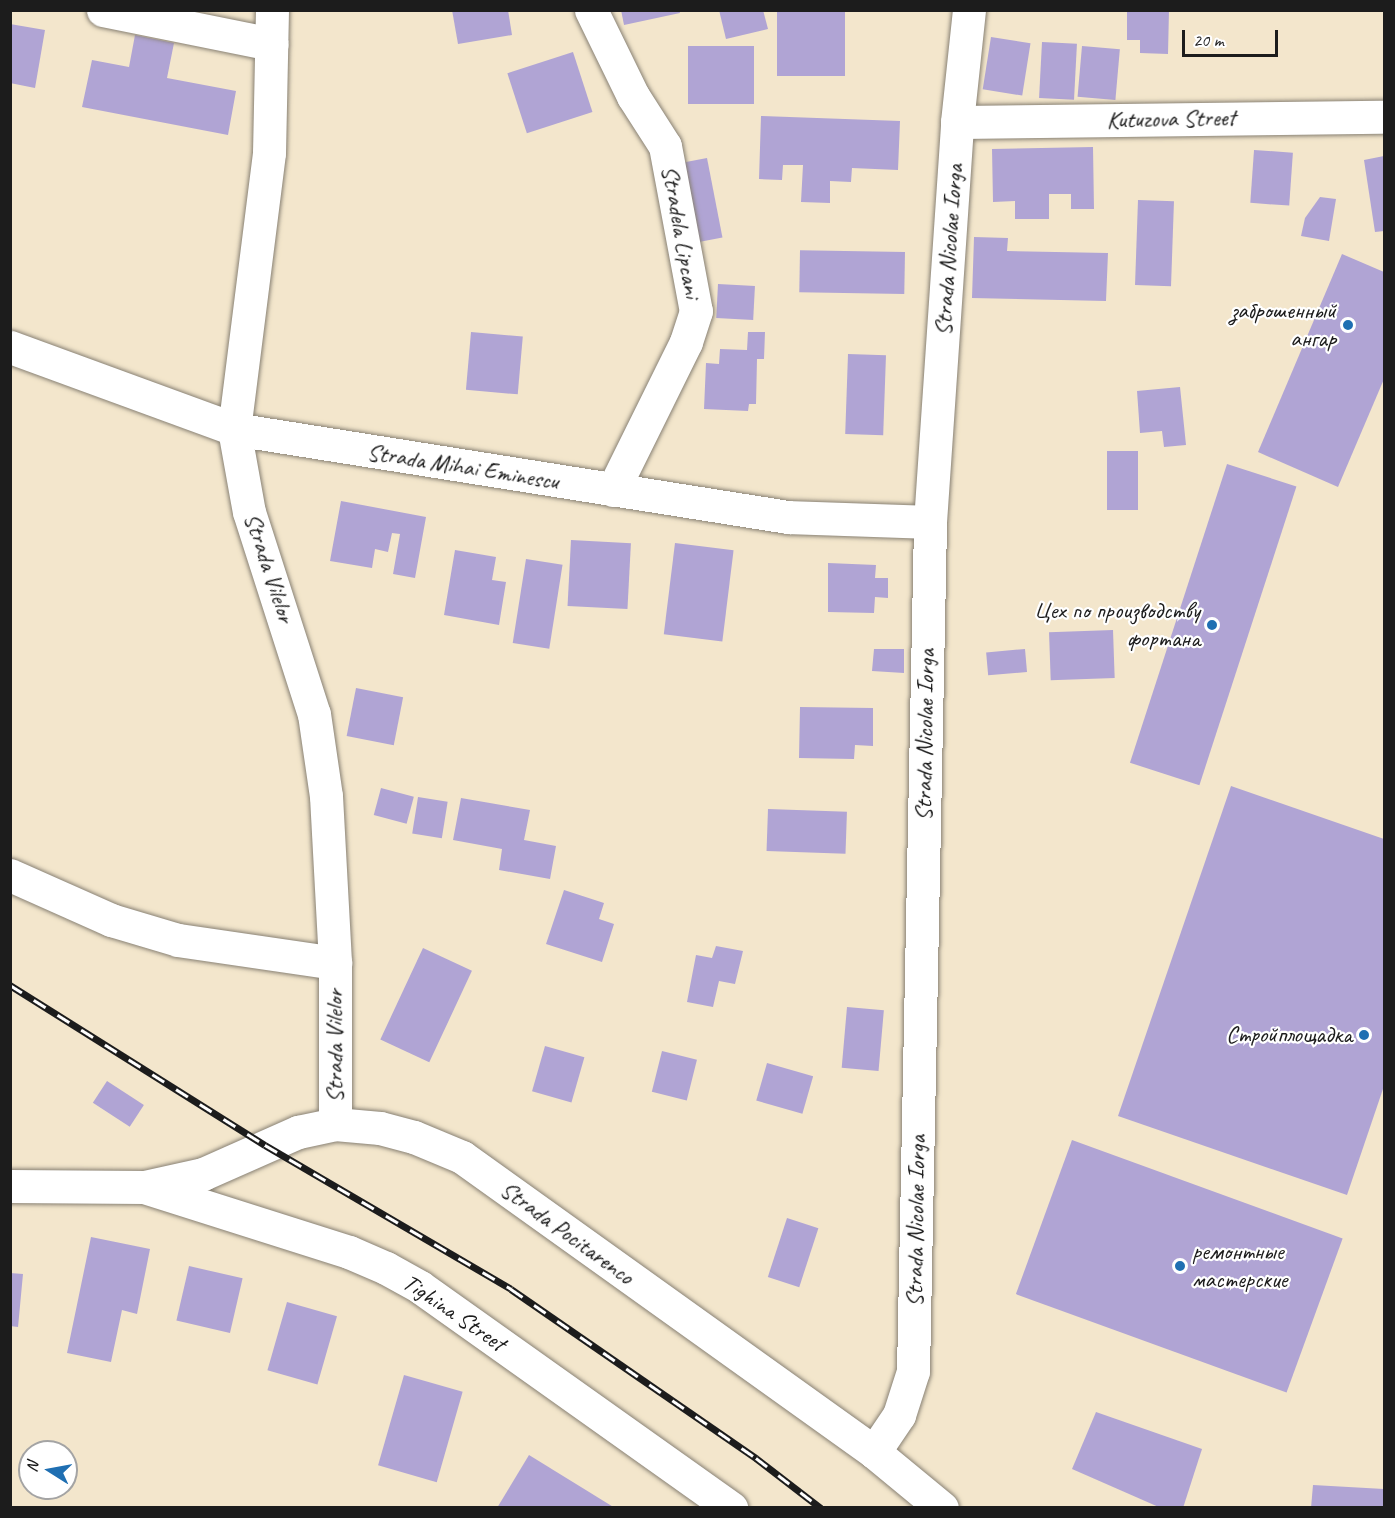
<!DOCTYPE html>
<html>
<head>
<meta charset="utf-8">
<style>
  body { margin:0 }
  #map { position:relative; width:1395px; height:1518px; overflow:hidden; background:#f3e6cc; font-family:Caveat,sans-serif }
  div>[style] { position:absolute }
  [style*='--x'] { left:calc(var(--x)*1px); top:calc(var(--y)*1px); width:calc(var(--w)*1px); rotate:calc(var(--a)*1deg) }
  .building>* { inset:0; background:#b0a4d4; transform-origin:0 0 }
  .roads { filter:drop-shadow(0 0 2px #888174) drop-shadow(0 0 2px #888174) }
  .minor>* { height:33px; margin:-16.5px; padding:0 16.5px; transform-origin:16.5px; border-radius:16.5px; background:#fff }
  .rail>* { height:7px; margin-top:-3.5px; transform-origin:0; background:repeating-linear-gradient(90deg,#fff 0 14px,#1c1c1c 0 28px); box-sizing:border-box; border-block:2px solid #1c1c1c }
  .dots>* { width:16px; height:16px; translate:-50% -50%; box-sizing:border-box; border:3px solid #fff; border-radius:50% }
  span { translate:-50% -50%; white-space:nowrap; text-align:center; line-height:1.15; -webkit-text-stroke:4.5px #fff; paint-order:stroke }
  .street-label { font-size:24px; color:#1c1c1c }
  .poi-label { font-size:24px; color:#1c1c1c }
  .right { translate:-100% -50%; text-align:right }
  .left { translate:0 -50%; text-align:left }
  .frame { position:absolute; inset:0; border:12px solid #1c1c1c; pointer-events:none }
  .north { position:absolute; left:18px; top:1440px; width:60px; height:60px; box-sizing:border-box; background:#fff; border:2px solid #a4a4a4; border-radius:50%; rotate:281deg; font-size:16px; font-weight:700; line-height:24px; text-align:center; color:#1c1c1c }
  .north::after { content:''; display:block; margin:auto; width:21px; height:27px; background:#1f6fb2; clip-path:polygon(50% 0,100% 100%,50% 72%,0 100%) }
  .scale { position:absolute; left:1182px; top:30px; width:96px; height:27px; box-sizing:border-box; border:3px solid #1c1c1c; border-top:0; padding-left:8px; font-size:18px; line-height:21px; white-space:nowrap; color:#1c1c1c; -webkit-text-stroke:4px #fff; paint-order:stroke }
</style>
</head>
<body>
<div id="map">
  <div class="building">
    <div style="clip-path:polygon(452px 10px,508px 10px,512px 35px,458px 44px)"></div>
    <div style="clip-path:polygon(621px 10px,679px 10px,680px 13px,624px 25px)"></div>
    <div style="clip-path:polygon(719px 10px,763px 10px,768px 29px,726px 39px)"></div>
    <div style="left:777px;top:10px;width:68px;height:66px"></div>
    <div style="clip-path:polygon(1127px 10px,1169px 10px,1168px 54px,1140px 53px,1140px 40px,1127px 40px)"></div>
    <div style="clip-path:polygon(10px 24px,45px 30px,35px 88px,10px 83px)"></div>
    <div style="clip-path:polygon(135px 35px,174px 43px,167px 78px,236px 91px,228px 135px,82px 107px,92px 60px,129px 67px)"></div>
    <div style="left:991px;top:37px;width:40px;height:53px;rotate:9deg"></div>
    <div style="left:1042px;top:42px;width:35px;height:56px;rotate:3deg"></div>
    <div style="left:754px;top:46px;width:58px;height:66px;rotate:90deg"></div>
    <div style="left:1082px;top:46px;width:38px;height:51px;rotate:5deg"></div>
    <div style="left:573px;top:52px;width:63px;height:69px;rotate:72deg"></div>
    <div style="clip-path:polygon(761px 116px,900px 121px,898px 170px,852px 168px,851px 182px,830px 181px,830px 203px,801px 202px,803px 165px,783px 165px,782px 180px,759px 179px)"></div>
    <div style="clip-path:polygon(1093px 147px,1094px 209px,1071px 209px,1071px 194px,1049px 194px,1049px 219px,1015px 219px,1015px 201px,993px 202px,992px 149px)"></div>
    <div style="left:1254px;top:150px;width:39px;height:53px;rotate:4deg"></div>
    <div style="clip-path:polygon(1384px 156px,1384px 231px,1375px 232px,1364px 160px)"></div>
    <div style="left:707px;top:158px;width:81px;height:24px;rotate:79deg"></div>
    <div style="clip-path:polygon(1320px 197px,1336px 199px,1329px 241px,1301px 236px,1305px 218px)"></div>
    <div style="left:1138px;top:200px;width:36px;height:85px;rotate:2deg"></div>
    <div style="clip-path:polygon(974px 237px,1008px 238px,1007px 251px,1108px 253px,1106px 301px,972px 298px)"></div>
    <div style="left:905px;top:252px;width:42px;height:105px;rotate:91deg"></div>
    <div style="clip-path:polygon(1342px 254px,1384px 272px,1384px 379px,1338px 487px,1258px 452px)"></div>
    <div style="left:718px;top:284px;width:37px;height:34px;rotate:3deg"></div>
    <div style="left:471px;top:332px;width:52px;height:58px;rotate:5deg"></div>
    <div style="clip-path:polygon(748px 332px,765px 332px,764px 359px,757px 359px,756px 404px,749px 404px,748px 411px,704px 409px,706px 363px,719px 364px,720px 349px,747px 350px)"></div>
    <div style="left:848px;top:354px;width:38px;height:80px;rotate:2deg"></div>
    <div style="clip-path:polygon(1180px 387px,1186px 445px,1164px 447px,1162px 431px,1140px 433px,1137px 391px)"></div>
    <div style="left:1107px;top:451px;width:31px;height:59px"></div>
    <div style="left:1227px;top:464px;width:73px;height:314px;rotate:18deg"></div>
    <div style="clip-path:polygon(341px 501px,426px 517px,415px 578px,393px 574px,400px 534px,392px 533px,388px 552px,375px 549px,372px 568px,330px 561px)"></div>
    <div style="left:571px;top:540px;width:60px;height:66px;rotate:3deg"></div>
    <div style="left:675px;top:543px;width:59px;height:92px;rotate:7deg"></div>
    <div style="clip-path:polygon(455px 550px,496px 557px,492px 580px,506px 582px,499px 625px,444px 615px)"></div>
    <div style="left:526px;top:559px;width:37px;height:85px;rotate:9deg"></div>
    <div style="clip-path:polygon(828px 563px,876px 565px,875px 578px,888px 578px,888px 598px,875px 597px,874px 613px,828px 612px)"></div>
    <div style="left:1113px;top:630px;width:48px;height:64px;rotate:88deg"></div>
    <div style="clip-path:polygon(874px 649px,904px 649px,904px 673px,872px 671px)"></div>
    <div style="left:1025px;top:649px;width:23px;height:39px;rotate:85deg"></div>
    <div style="left:356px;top:688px;width:48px;height:49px;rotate:11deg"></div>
    <div style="clip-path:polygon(800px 707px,873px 708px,873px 746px,855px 745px,854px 759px,799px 758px)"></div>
    <div style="clip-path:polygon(1231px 786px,1384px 839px,1384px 1086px,1347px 1195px,1118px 1116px)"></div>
    <div style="left:381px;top:788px;width:34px;height:28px;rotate:15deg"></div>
    <div style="left:418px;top:797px;width:30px;height:37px;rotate:9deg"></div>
    <div style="clip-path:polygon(461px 798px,530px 810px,524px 840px,556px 846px,550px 879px,499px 870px,502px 849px,453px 840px)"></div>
    <div style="left:768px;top:809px;width:79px;height:42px;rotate:2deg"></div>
    <div style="clip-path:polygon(564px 890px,604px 903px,599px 919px,614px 924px,602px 962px,546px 944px)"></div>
    <div style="clip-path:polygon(716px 946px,743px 951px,735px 984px,719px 981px,713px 1007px,687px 1002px,696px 955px,712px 958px)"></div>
    <div style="left:423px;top:948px;width:54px;height:101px;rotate:25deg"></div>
    <div style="left:847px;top:1007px;width:37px;height:61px;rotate:5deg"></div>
    <div style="left:545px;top:1046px;width:41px;height:47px;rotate:16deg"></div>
    <div style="left:662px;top:1051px;width:36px;height:42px;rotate:14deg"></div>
    <div style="left:767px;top:1063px;width:48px;height:39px;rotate:16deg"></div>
    <div style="left:107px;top:1081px;width:44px;height:26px;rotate:33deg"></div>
    <div style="left:1072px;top:1140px;width:288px;height:164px;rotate:20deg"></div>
    <div style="left:787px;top:1218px;width:33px;height:62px;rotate:18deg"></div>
    <div style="clip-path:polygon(91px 1237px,150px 1249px,137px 1314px,122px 1310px,111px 1362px,67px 1353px)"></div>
    <div style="left:189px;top:1266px;width:55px;height:56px;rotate:13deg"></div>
    <div style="clip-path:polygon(10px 1273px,23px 1274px,18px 1327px,10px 1326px)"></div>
    <div style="left:287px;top:1302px;width:52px;height:71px;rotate:16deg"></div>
    <div style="left:404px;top:1375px;width:61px;height:94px;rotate:16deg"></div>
    <div style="clip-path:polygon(1096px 1412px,1202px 1449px,1183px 1508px,1161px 1508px,1072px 1469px)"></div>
    <div style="clip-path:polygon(529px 1455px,615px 1508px,497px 1508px)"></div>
    <div style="clip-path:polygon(1313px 1485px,1384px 1489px,1384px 1508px,1311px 1508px)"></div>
  </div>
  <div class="roads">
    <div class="minor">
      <div style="--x:103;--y:10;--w:172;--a:11.4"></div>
      <div style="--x:272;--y:10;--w:143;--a:91.2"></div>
      <div style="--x:269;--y:153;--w:278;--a:97.2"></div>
      <div style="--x:234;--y:429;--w:84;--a:79.8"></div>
      <div style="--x:249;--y:512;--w:212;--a:72.2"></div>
      <div style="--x:314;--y:714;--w:83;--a:81.7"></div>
      <div style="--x:326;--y:796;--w:167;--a:86.9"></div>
      <div style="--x:335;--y:963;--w:161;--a:90"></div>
      <div style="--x:591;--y:10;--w:96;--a:64"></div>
      <div style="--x:633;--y:96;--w:59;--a:57.4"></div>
      <div style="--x:665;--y:146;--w:168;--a:79.4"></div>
      <div style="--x:696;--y:311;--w:33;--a:108"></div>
      <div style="--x:686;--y:342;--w:165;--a:116.3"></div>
      <div style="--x:957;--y:122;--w:427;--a:-0.7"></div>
      <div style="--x:10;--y:347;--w:239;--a:20.1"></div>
      <div style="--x:234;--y:429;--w:561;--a:9.03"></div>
      <div style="--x:788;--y:517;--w:142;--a:2"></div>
      <div style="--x:10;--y:875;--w:111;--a:24"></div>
      <div style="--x:111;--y:920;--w:70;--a:16.6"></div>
      <div style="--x:178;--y:940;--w:159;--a:8.3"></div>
      <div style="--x:10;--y:1186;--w:134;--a:0.4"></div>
      <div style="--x:144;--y:1187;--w:215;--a:17.6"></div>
      <div style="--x:349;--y:1252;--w:40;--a:23.4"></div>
      <div style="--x:386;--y:1268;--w:39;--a:29"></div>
      <div style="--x:420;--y:1287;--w:382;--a:35.4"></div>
      <div style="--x:144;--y:1187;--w:60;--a:-12.4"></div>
      <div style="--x:203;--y:1174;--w:104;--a:-23.9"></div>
      <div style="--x:298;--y:1132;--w:38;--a:-12"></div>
      <div style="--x:335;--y:1124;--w:45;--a:5.1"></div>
      <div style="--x:380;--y:1128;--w:35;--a:15"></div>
      <div style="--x:414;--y:1137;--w:52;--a:22.6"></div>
      <div style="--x:462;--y:1157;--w:507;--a:35.6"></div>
      <div style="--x:874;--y:1452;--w:88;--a:39.5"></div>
      <div style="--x:874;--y:1452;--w:45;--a:-56"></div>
      <div style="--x:899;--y:1415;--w:46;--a:-72.3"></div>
      <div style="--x:913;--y:1371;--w:849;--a:-88.85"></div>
      <div style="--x:930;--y:522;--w:401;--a:-86.1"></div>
      <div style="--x:957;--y:122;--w:113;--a:-83.9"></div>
    </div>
  </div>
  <div class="rail">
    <div style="--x:10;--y:985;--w:301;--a:32.1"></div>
    <div style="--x:265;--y:1145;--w:285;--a:30.3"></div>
    <div style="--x:511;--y:1289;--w:298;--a:34.6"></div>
    <div style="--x:756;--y:1458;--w:82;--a:37.6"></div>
  </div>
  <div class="dots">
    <div style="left:1348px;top:325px;background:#1f6fb2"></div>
    <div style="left:1212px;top:625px;background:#1f6fb2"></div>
    <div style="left:1364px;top:1035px;background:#1f6fb2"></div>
    <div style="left:1180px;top:1266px;background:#1f6fb2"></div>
  </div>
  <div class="street-label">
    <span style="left:1171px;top:119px;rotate:-1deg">Kutuzova Street</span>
    <span style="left:681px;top:232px;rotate:80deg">Stradela Lipcani</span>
    <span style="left:949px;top:250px;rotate:-86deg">Strada Nicolae Iorga</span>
    <span style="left:463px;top:467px;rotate:9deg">Strada Mihai Eminescu</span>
    <span style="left:269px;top:568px;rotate:72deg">Strada Vilelor</span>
    <span style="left:925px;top:735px;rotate:-89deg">Strada Nicolae Iorga</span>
    <span style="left:335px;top:1046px;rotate:-90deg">Strada Vilelor</span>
    <span style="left:916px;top:1221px;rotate:-89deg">Strada Nicolae Iorga</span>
    <span style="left:567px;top:1233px;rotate:36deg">Strada Pocitarenco</span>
    <span style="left:454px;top:1313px;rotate:34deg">Tighina Street</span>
  </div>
  <div class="poi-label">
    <span class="right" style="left:1336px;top:325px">заброшенный<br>ангар</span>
    <span class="right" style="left:1200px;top:625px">Цех по производству<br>фортана</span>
    <span class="right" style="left:1352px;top:1035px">Стройплощадка</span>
    <span class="left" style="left:1192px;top:1266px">ремонтные<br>мастерские</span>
  </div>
  <div class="frame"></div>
  <div class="north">N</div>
  <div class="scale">20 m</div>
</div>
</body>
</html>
